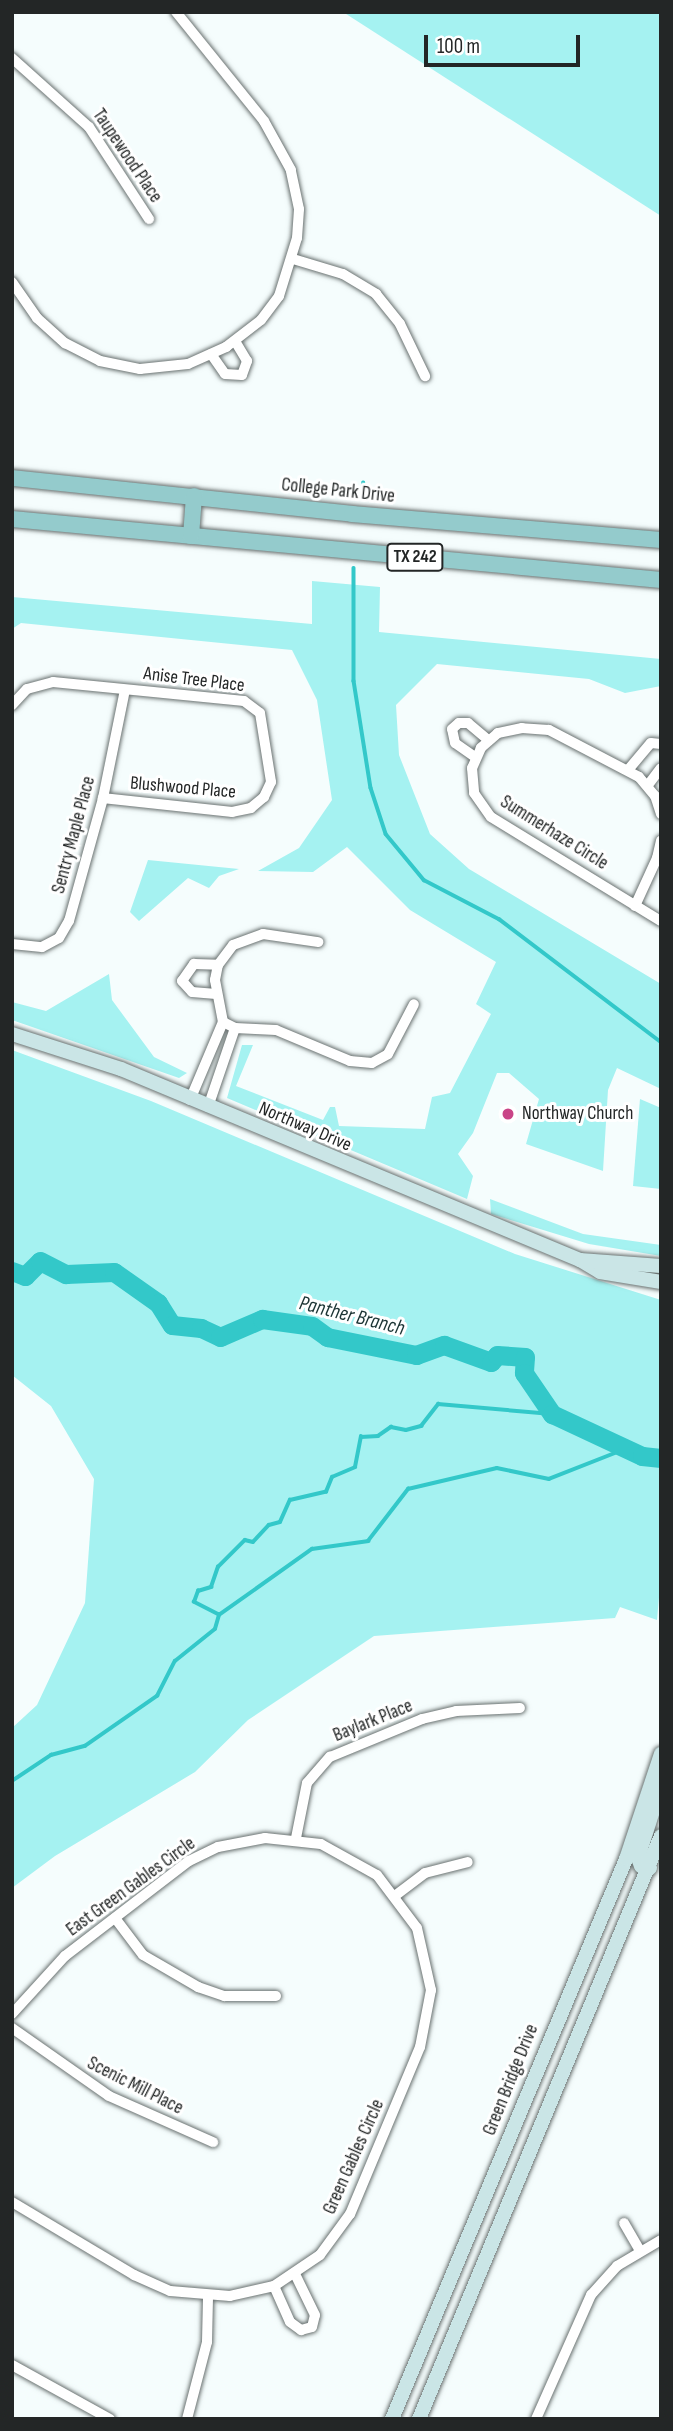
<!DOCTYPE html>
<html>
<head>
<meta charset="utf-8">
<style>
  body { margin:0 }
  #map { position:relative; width:673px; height:2431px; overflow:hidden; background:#f5fdfd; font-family:"Sofia Sans Condensed",sans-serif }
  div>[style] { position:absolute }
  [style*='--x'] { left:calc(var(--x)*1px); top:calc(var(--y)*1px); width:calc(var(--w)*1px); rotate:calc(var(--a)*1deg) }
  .green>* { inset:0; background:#a5f2f1 }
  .stream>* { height:3.5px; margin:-1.75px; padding:0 1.75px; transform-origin:1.75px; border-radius:1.75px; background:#33c8c9 }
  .river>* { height:19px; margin:-9.5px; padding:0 9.5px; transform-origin:9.5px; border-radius:9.5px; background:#33c8c9 }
  .roads { filter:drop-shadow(0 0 2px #6a7271) drop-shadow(0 0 2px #6a7271) }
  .street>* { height:10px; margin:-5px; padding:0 5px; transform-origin:5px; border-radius:5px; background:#fff }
  .secondary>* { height:14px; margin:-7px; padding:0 7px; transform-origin:7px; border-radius:7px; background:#cae5e6 }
  .primary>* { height:16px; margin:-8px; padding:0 8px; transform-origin:8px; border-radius:8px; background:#94cbcc }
  .dots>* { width:19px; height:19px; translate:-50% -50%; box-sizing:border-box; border:4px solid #fff; border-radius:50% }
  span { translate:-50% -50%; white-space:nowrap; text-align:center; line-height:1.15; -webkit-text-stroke:6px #fff; paint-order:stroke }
  .shield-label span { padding:2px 5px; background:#fff; border:2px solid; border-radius:5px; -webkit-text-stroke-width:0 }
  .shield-label { font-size:18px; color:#232626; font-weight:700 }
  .street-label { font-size:19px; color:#232626 }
  .poi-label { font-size:19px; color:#232626 }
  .left { translate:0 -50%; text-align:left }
  .water-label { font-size:21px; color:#1c3434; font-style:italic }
  .frame { position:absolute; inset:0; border:14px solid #232626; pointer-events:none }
  .scale { position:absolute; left:424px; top:35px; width:156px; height:32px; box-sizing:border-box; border:4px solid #232626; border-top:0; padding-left:9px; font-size:21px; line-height:24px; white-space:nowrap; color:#232626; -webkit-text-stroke:5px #fff; paint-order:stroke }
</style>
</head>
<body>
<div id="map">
  <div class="green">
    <div style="clip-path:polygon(343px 12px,661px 12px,661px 216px)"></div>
    <div style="clip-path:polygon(312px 581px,380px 587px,379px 632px,661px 659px,661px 686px,625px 693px,589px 679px,437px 664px,396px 705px,399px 755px,430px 834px,469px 869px,661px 984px,661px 1089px,617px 1068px,608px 1090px,603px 1171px,526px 1144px,539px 1099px,509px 1073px,497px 1073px,473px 1133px,458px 1154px,473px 1176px,467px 1199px,227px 1098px,242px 1045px,253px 1045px,236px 1086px,323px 1120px,330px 1107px,335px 1107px,339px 1126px,425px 1129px,432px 1097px,450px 1093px,491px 1014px,476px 1004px,496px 962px,410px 910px,347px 847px,313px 872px,258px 871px,299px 848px,332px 800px,317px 700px,292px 650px,21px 623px,12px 629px,12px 597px,312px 624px)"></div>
    <div style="clip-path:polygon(148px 860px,239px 869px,219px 876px,209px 888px,188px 878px,139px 921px,130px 912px)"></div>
    <div style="clip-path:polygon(109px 974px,112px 1000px,154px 1057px,187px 1073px,179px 1078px,12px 1020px,12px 1002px,46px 1011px)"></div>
    <div style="clip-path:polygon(12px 1050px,151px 1101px,515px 1254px,661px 1300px,661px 1575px,657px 1620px,620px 1607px,615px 1618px,374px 1636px,248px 1720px,195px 1772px,55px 1856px,12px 1888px,12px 1728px,37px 1705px,85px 1603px,94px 1479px,51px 1406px,12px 1375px)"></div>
    <div style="clip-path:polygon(640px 1099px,661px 1108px,661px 1189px,633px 1186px)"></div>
    <div style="clip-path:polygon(490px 1199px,583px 1234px,661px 1245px,661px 1256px,589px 1244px,491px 1214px)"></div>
  </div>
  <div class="stream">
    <div style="--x:362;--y:499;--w:16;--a:-86"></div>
    <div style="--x:354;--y:568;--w:113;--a:90"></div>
    <div style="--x:354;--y:681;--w:108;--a:81"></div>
    <div style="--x:371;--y:788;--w:48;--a:71.9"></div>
    <div style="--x:386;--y:834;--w:60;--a:50.4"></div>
    <div style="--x:424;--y:880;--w:85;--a:27.5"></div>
    <div style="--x:499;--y:919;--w:203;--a:37.2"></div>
    <div style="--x:219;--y:1615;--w:114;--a:-35.4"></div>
    <div style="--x:312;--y:1549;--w:57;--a:-8.1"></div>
    <div style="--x:368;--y:1541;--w:66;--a:-52.4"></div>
    <div style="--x:408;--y:1489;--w:91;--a:-13.3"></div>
    <div style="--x:497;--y:1468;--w:53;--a:11.9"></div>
    <div style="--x:549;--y:1479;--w:82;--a:-21.5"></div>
    <div style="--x:12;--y:1781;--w:47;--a:-33.7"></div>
    <div style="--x:51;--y:1755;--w:35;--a:-15"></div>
    <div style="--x:85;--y:1746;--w:88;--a:-34.8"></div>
    <div style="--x:157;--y:1696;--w:39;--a:-63"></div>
    <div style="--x:175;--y:1661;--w:51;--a:-38.7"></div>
    <div style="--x:215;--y:1629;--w:15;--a:-74"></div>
    <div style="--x:219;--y:1615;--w:28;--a:-153"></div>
    <div style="--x:194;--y:1602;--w:12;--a:-70"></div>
    <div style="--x:198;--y:1591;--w:14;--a:-17"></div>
    <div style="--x:211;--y:1587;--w:21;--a:-71"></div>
    <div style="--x:218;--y:1567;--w:38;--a:-45"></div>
    <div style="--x:245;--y:1540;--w:8;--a:14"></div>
    <div style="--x:253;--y:1542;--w:23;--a:-47"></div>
    <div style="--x:269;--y:1525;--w:11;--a:-15"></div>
    <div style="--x:280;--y:1522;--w:24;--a:-66"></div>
    <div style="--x:290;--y:1500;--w:37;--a:-13"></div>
    <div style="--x:326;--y:1492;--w:16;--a:-68"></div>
    <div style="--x:332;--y:1477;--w:25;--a:-23"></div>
    <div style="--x:355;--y:1467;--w:31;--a:-79"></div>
    <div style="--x:361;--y:1437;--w:17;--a:-3"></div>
    <div style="--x:378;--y:1436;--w:16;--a:-35"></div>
    <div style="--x:391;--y:1427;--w:15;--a:11"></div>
    <div style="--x:406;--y:1430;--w:16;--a:-15"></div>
    <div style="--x:421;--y:1426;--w:28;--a:-52"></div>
    <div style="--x:438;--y:1404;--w:114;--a:5"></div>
  </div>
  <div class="river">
    <div style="--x:12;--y:1271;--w:14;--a:21"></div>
    <div style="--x:25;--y:1276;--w:21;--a:-45"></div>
    <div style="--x:40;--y:1261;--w:29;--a:27"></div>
    <div style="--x:66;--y:1274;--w:48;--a:-2.4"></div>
    <div style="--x:114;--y:1272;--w:54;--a:35.2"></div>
    <div style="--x:158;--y:1303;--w:26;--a:58"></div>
    <div style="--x:172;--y:1325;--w:29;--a:6"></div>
    <div style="--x:201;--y:1328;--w:21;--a:25"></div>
    <div style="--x:220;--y:1337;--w:46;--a:-23.2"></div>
    <div style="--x:262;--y:1319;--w:50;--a:8"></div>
    <div style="--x:312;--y:1326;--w:19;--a:36"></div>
    <div style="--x:327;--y:1337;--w:91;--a:11.4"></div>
    <div style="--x:416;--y:1355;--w:30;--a:-20"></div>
    <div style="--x:444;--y:1345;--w:50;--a:19.9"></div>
    <div style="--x:491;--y:1362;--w:9;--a:-49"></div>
    <div style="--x:497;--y:1355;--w:28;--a:4"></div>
    <div style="--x:525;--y:1357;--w:16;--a:94"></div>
    <div style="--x:524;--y:1373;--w:50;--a:55.7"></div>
    <div style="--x:552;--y:1414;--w:99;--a:25"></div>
    <div style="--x:642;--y:1456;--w:19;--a:6"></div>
  </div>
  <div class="roads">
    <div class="street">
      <div style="--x:12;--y:58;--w:103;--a:41.9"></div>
      <div style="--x:89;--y:127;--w:110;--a:56.9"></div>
      <div style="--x:293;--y:259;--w:52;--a:16.7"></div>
      <div style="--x:343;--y:274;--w:39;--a:31"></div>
      <div style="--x:376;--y:294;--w:38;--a:51"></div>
      <div style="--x:400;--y:324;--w:58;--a:64.3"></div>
      <div style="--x:12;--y:282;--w:44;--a:55.2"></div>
      <div style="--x:37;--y:318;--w:38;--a:42"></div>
      <div style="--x:65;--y:343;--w:39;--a:27"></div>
      <div style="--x:100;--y:361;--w:41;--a:11.3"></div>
      <div style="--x:140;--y:369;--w:48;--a:-5.9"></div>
      <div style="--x:188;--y:364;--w:42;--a:-24.1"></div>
      <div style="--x:226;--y:347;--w:44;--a:-37.6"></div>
      <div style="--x:261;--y:320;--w:30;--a:-53"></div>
      <div style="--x:279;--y:296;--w:61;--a:-72.8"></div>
      <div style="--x:297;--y:238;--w:29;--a:-86"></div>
      <div style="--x:299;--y:209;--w:40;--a:-102"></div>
      <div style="--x:291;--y:170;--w:56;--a:-118.9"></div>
      <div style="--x:264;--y:121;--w:140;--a:-128.9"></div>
      <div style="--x:211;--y:354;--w:24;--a:55"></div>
      <div style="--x:225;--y:374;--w:17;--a:3"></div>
      <div style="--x:242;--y:375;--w:15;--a:-70"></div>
      <div style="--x:247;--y:361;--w:23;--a:-121"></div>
      <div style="--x:12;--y:705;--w:22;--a:-47"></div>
      <div style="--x:27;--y:689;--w:27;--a:-15"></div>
      <div style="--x:53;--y:682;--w:192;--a:5.7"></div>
      <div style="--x:244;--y:701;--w:20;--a:37"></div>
      <div style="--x:260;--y:713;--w:70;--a:80.9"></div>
      <div style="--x:271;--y:782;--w:17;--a:115"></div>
      <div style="--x:264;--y:797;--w:17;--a:140"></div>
      <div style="--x:251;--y:808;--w:19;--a:168"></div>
      <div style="--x:232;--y:812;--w:130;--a:-173.8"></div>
      <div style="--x:475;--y:757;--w:24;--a:-145"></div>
      <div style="--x:455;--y:743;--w:14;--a:-102"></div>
      <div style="--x:452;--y:729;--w:9;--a:-41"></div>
      <div style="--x:459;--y:723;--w:9;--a:0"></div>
      <div style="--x:468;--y:723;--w:26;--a:40"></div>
      <div style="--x:628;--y:770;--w:35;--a:-50"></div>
      <div style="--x:651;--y:743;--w:10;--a:6"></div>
      <div style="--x:648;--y:785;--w:21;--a:-53"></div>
      <div style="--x:661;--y:814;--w:19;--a:-108"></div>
      <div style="--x:655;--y:796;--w:25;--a:-130"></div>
      <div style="--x:639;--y:777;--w:102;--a:-152.4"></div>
      <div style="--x:549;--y:730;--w:27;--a:-176"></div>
      <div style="--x:522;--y:728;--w:25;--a:168"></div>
      <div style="--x:498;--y:733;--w:23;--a:139"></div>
      <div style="--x:481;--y:748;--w:22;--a:114"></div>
      <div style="--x:472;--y:768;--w:25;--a:85"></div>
      <div style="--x:474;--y:793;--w:29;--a:55"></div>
      <div style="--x:491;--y:817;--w:199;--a:31.5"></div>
      <div style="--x:635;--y:906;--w:53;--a:-65.4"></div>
      <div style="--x:657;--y:858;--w:18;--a:-77"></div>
      <div style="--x:12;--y:944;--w:30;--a:6"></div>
      <div style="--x:42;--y:947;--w:19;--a:-28"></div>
      <div style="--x:59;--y:938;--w:20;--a:-60"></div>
      <div style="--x:69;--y:921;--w:128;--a:-74.5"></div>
      <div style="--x:103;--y:798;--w:110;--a:-78.5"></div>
      <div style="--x:216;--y:994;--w:24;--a:-175"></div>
      <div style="--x:192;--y:992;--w:15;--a:-132"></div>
      <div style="--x:182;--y:981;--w:21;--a:-55"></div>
      <div style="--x:194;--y:964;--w:24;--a:2"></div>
      <div style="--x:235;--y:1028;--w:41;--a:2.8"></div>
      <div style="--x:276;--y:1030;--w:80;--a:22.7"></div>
      <div style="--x:350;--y:1061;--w:22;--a:5"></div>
      <div style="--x:372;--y:1063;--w:18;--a:-29"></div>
      <div style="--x:388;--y:1054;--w:56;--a:-62.5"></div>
      <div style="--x:235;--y:1028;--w:13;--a:-153"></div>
      <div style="--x:223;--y:1022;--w:43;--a:-100.8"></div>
      <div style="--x:215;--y:980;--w:15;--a:-79"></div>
      <div style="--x:218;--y:965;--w:25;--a:-53"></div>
      <div style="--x:233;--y:945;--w:32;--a:-20"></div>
      <div style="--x:263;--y:934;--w:56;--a:8.3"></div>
      <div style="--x:190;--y:1100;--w:85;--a:-67.1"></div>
      <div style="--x:208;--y:1107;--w:83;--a:-71.1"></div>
      <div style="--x:296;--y:1838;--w:56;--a:-78.7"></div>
      <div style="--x:307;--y:1783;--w:35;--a:-49"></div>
      <div style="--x:330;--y:1757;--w:100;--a:-22.4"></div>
      <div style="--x:422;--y:1719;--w:35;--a:-13"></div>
      <div style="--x:456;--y:1711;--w:64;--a:-2.7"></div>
      <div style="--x:396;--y:1895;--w:36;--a:-37"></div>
      <div style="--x:425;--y:1873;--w:44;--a:-14.3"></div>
      <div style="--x:115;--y:1918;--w:46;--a:52.9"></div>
      <div style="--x:143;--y:1955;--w:64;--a:30.2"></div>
      <div style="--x:198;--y:1987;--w:28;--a:19"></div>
      <div style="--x:224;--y:1996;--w:52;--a:0"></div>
      <div style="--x:12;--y:2014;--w:79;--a:-47.6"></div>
      <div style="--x:65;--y:1956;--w:156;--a:-37.5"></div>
      <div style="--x:189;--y:1861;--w:32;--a:-26"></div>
      <div style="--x:218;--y:1847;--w:48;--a:-10.8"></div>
      <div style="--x:265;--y:1838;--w:56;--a:6.1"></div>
      <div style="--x:321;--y:1844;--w:64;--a:29"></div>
      <div style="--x:377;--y:1875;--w:66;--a:53"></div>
      <div style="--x:417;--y:1928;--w:64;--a:77.3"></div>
      <div style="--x:431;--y:1990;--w:58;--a:100.9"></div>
      <div style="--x:420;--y:2047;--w:181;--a:112.7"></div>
      <div style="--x:350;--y:2214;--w:51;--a:126.2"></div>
      <div style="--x:320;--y:2255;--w:55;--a:146"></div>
      <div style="--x:274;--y:2286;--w:45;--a:167.2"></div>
      <div style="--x:230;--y:2296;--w:60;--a:-175.2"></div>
      <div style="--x:170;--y:2291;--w:39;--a:-156"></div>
      <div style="--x:134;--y:2275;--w:142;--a:-149.1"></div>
      <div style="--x:12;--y:2028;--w:118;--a:35"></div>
      <div style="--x:109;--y:2096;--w:114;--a:23.9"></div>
      <div style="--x:624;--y:2223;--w:32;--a:60"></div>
      <div style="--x:274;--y:2286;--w:39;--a:66"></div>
      <div style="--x:290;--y:2322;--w:14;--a:36"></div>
      <div style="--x:301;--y:2330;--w:11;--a:-15"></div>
      <div style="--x:312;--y:2327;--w:12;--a:-76"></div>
      <div style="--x:315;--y:2315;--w:46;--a:-116"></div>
      <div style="--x:12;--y:2365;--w:112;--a:28.9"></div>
      <div style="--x:187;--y:2419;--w:80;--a:-75.4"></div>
      <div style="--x:207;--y:2342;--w:45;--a:-88.7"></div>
      <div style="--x:536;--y:2419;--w:136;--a:-66.1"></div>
      <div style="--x:591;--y:2295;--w:39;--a:-48"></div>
      <div style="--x:617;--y:2266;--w:51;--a:-30.6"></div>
    </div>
    <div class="secondary">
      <div style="--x:12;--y:1034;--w:114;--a:17.8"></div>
      <div style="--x:121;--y:1069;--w:497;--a:22.6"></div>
      <div style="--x:580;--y:1260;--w:23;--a:31"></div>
      <div style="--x:600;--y:1272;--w:62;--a:9.3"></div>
      <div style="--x:580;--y:1260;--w:81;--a:4.2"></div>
      <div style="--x:650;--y:1868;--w:9;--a:-167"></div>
      <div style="--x:641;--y:1866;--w:9;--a:-111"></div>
      <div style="--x:638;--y:1858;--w:76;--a:-72.3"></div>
      <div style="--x:392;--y:2419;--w:607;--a:-67.32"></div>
      <div style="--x:626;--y:1859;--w:111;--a:-71.6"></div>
      <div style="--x:419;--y:2419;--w:631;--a:-67.46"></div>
    </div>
    <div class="primary">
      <div style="--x:12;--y:478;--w:342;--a:6"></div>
      <div style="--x:352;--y:514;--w:310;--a:4.8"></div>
      <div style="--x:12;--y:519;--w:652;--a:5.37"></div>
      <div style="--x:191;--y:536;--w:40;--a:-85.7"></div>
    </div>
  </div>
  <div class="dots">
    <div style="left:508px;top:1114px;background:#c94487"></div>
  </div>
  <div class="shield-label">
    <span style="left:415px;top:557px">TX 242</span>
  </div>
  <div class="street-label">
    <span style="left:127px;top:156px;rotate:56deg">Taupewood Place</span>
    <span style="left:338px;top:491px;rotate:6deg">College Park Drive</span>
    <span style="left:194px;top:680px;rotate:7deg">Anise Tree Place</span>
    <span style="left:183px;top:788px;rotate:5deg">Blushwood Place</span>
    <span style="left:554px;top:833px;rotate:32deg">Summerhaze Circle</span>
    <span style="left:74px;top:835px;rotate:-75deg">Sentry Maple Place</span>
    <span style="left:305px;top:1127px;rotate:23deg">Northway Drive</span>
    <span style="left:373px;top:1721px;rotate:-22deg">Baylark Place</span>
    <span style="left:131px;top:1887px;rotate:-36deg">East Green Gables Circle</span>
    <span style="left:511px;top:2080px;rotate:-68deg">Green Bridge Drive</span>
    <span style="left:135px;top:2086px;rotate:27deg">Scenic Mill Place</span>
    <span style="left:354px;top:2157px;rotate:-66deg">Green Gables Circle</span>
  </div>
  <div class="poi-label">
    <span class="left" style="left:522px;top:1114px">Northway Church</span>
  </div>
  <div class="water-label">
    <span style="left:352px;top:1316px;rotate:14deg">Panther Branch</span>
  </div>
  <div class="frame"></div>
  <div class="scale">100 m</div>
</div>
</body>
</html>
